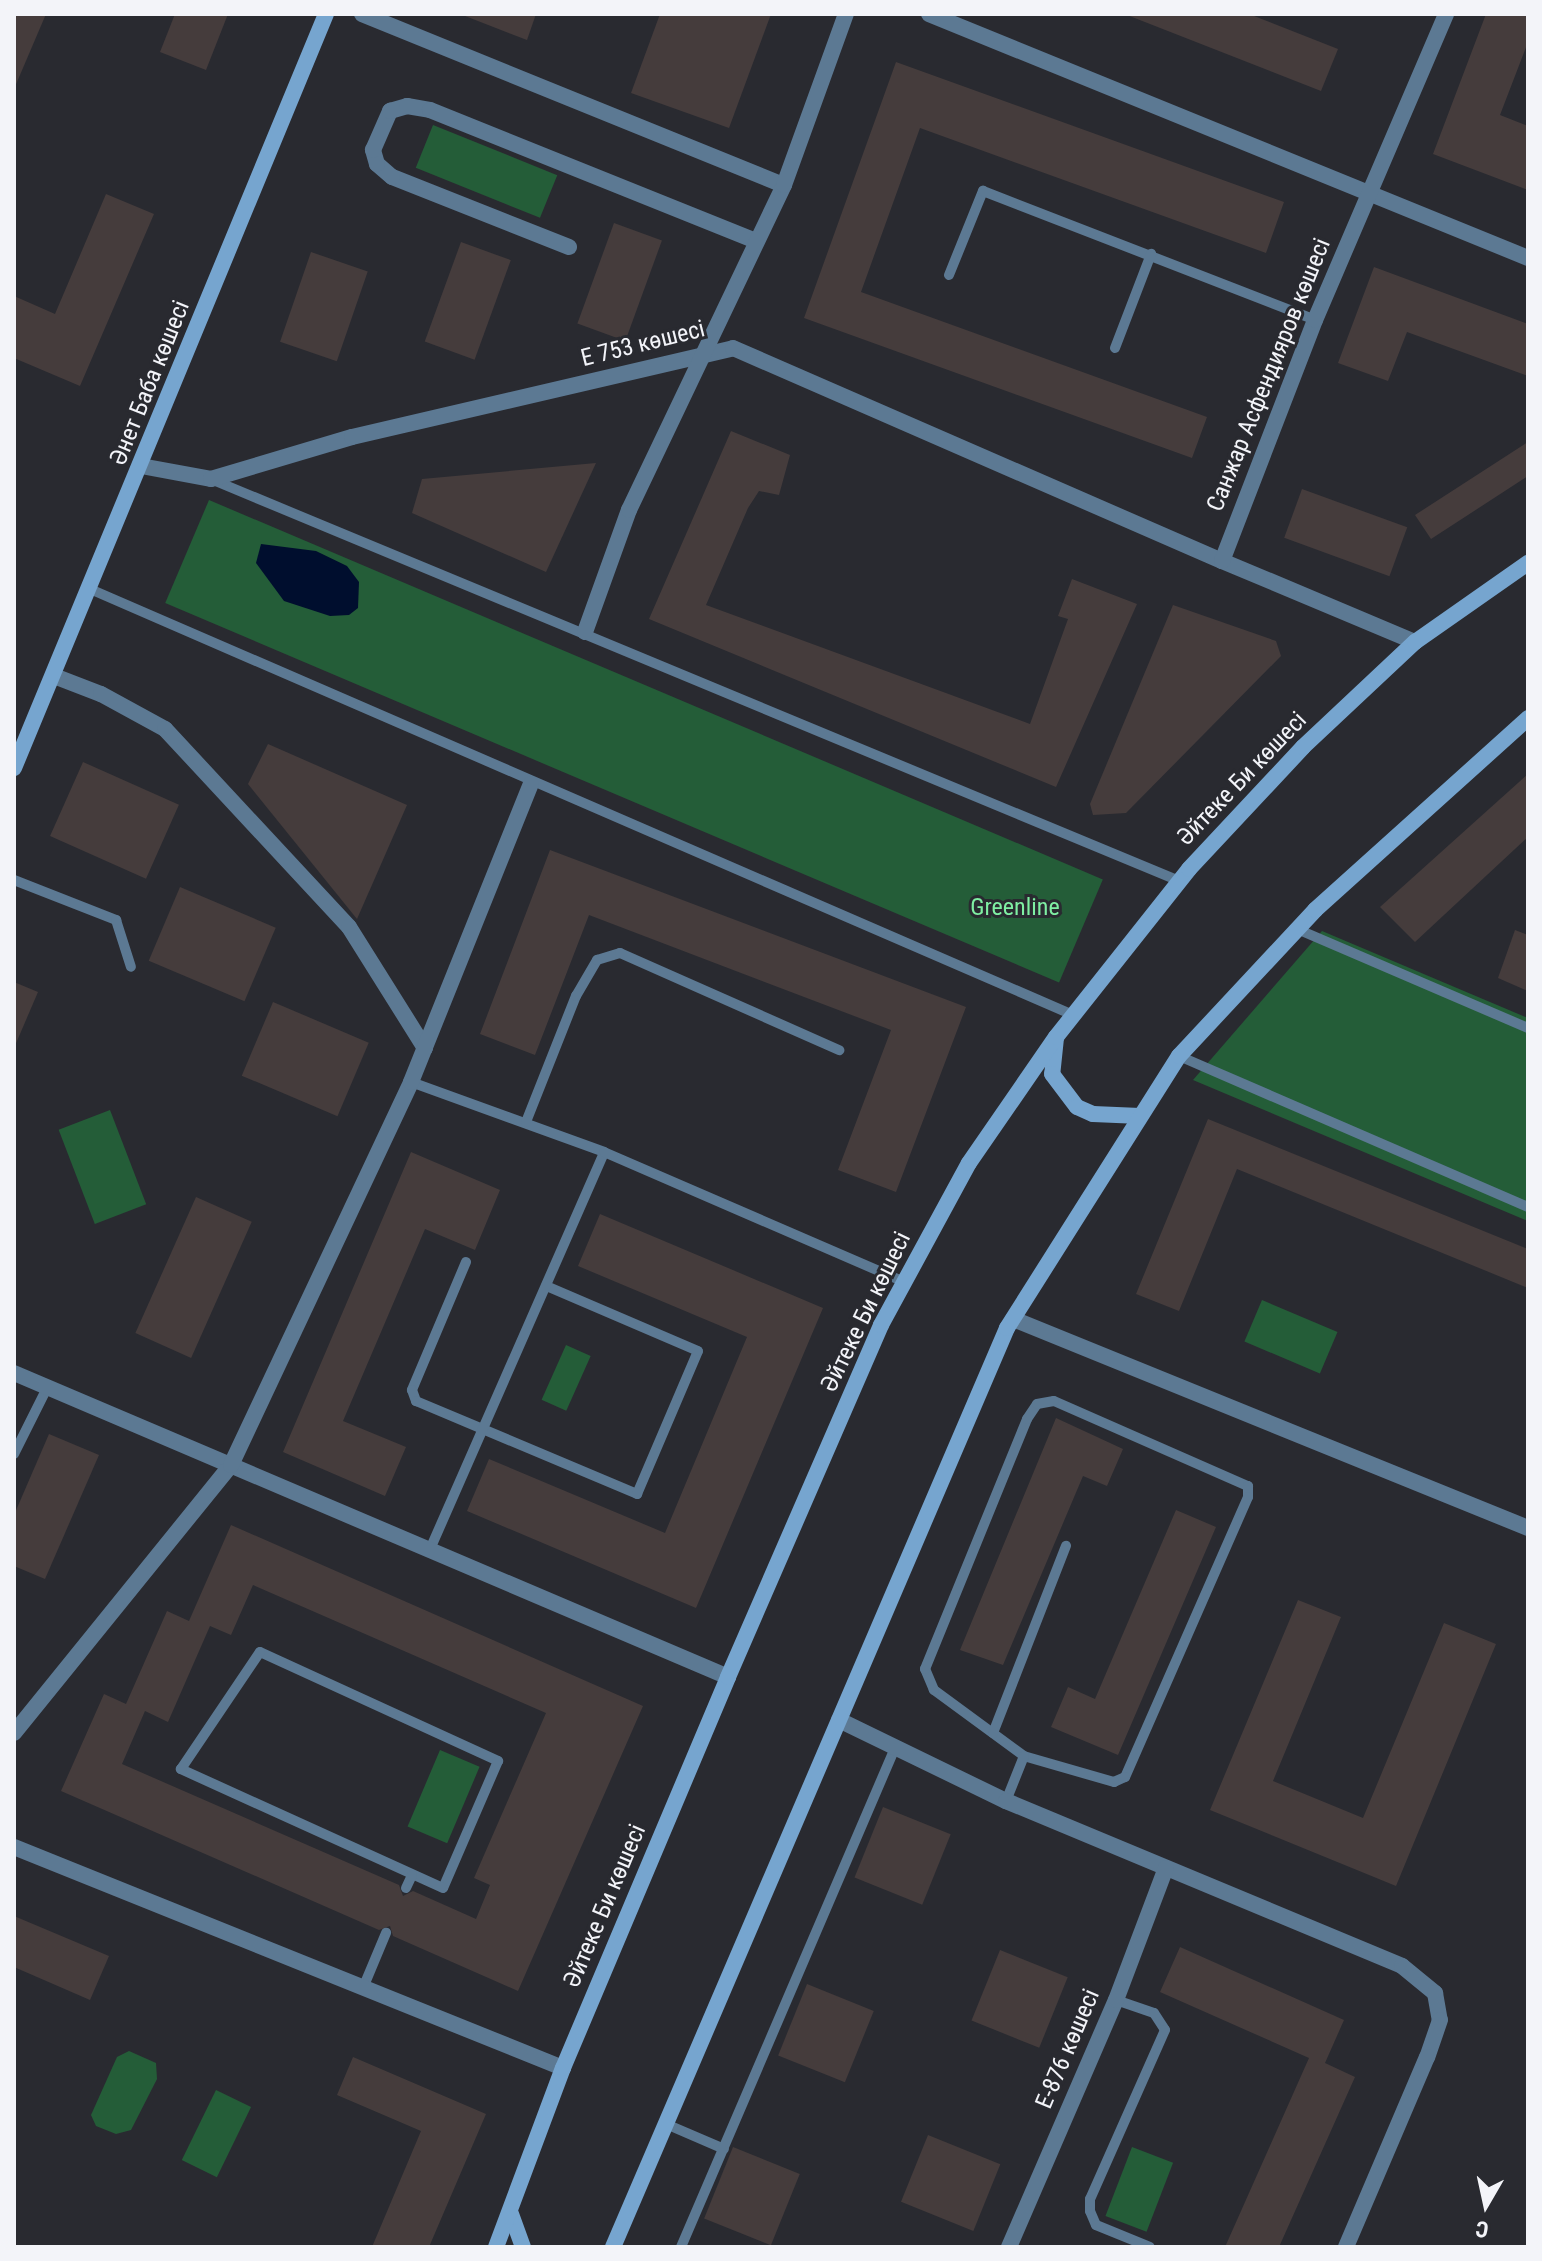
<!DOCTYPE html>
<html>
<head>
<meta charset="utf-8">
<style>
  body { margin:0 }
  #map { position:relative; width:1542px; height:2261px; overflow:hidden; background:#292a30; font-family:"Roboto Condensed",sans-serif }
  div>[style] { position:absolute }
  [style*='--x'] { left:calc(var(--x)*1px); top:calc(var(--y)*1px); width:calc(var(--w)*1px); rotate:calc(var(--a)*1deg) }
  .green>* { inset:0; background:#245d38; transform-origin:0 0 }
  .water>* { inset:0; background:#000e2e }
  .building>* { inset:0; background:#453c3c; transform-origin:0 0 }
  .lane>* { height:10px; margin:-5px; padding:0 5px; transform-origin:5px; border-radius:5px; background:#5c7993 }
  .street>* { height:16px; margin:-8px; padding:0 8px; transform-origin:8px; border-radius:8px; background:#5c7993 }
  .secondary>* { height:16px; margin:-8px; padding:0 8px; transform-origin:8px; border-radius:8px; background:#76a5cf }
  span { translate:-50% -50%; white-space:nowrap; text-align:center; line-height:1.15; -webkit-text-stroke:6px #292a30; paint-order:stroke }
  .street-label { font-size:24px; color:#f3f4f9 }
  .park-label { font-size:24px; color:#7fefa3 }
  .frame { position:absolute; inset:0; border:16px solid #f3f4f9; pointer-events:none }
  .north { position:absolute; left:1446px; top:2165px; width:80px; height:80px; -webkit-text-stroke:6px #292a30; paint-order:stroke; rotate:189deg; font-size:22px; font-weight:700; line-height:32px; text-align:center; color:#f3f4f9 }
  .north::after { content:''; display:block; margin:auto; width:28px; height:36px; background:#f3f4f9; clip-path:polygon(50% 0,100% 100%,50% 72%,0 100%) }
</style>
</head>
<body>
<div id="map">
  <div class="green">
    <div style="left:433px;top:125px;width:134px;height:46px;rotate:22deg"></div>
    <div style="left:209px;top:500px;width:971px;height:112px;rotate:23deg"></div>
    <div style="clip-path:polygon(1322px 931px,1528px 1018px,1528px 1221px,1193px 1080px)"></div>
    <div style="left:110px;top:1110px;width:101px;height:55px;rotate:69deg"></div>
    <div style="left:1262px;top:1300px;width:82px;height:45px;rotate:23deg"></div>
    <div style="left:566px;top:1345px;width:27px;height:60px;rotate:24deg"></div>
    <div style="left:440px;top:1750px;width:43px;height:83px;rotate:23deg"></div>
    <div style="clip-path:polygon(129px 2051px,156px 2063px,157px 2079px,131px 2130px,116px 2134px,96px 2126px,91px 2115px,117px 2057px)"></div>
    <div style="left:216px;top:2090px;width:39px;height:78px;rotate:26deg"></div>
    <div style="left:1132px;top:2147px;width:44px;height:74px;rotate:21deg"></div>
  </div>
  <div class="water">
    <div style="clip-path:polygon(261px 544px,316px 551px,347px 566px,359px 582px,358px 608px,349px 615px,330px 616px,284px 601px,256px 563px)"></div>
  </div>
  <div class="building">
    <div style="clip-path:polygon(14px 14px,46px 14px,14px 89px)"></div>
    <div style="clip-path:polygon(175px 14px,228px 14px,206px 70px,160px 52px)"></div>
    <div style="clip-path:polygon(460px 14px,536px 14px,527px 40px)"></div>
    <div style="clip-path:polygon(660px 14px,771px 14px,729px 128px,631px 93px)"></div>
    <div style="clip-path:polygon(1249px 14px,1338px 49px,1321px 91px,1127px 15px)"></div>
    <div style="clip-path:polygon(1486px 14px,1528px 14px,1528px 42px,1500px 115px,1528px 126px,1528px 190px,1433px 154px)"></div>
    <div style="clip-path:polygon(896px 62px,1284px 202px,1266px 253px,920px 128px,861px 292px,1207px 417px,1192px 458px,804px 318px)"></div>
    <div style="clip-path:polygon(106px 194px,154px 214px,80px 386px,14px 358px,14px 296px,55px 314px)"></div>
    <div style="left:614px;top:223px;width:51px;height:107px;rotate:20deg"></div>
    <div style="left:461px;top:242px;width:53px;height:106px;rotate:20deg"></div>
    <div style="left:311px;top:252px;width:60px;height:95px;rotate:19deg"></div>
    <div style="clip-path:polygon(1374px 267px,1528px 324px,1528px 376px,1407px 332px,1388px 381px,1338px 363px)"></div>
    <div style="clip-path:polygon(731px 431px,790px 455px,779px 495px,759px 491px,748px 508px,706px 605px,1030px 724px,1068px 619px,1058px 616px,1072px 579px,1137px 604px,1056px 787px,649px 619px)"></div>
    <div style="clip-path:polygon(1528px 442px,1528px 476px,1431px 539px,1415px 515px)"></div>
    <div style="clip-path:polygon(596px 463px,546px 572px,412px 513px,422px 479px)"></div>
    <div style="left:1302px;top:489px;width:112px;height:52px;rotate:20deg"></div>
    <div style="clip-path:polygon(1173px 605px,1276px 641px,1281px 656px,1126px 813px,1093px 815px,1090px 804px)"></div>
    <div style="clip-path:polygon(268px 744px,407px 805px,357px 919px,248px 784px)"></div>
    <div style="left:83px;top:762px;width:105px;height:81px;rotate:24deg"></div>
    <div style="clip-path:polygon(1528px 774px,1528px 837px,1415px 942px,1380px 907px)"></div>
    <div style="clip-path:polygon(550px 850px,966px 1007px,896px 1192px,838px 1170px,891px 1030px,589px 915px,535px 1055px,480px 1034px)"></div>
    <div style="left:180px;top:887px;width:104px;height:80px;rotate:23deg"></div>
    <div style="clip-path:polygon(1515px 930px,1528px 935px,1528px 991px,1498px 978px)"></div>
    <div style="clip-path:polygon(14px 982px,38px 992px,14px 1048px)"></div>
    <div style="left:273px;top:1002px;width:104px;height:80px;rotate:23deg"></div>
    <div style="clip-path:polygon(1208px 1119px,1528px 1249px,1528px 1288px,1237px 1169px,1179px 1311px,1136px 1294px)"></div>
    <div style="clip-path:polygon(411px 1152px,500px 1190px,475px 1250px,425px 1229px,343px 1421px,406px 1447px,385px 1496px,283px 1452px)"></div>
    <div style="left:196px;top:1197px;width:61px;height:149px;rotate:24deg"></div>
    <div style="clip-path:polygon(600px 1214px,823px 1308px,696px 1608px,467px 1511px,489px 1459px,665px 1533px,747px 1337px,578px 1266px)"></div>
    <div style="clip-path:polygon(1056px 1418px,1123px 1449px,1107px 1486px,1083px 1476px,1003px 1665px,960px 1650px)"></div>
    <div style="clip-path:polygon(49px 1434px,99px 1455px,45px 1579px,14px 1566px,14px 1515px)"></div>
    <div style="clip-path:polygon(1176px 1510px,1216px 1527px,1118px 1755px,1051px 1727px,1068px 1687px,1095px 1699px)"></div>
    <div style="clip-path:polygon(evenodd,231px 1525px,643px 1706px,518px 1991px,393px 1936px,390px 1926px,379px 1930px,61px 1791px,104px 1694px,126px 1704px,167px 1611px,189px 1621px,231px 1525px,253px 1585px,546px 1713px,474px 1878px,490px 1885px,476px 1919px,413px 1891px,403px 1896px,399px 1885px,122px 1764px,145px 1711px,168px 1722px,210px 1626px,231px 1635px,253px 1585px)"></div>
    <div style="clip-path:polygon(1298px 1600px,1341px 1617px,1273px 1781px,1363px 1818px,1444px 1623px,1496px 1644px,1396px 1886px,1210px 1810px)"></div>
    <div style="left:883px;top:1807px;width:73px;height:76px;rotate:22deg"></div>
    <div style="clip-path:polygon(14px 1916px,109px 1956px,90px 2000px,14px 1967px)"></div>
    <div style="clip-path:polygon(1180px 1947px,1344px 2020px,1325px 2063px,1355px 2077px,1279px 2247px,1225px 2247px,1309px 2058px,1160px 1992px)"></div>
    <div style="left:1000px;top:1950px;width:73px;height:76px;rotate:22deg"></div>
    <div style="left:807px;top:1984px;width:72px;height:77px;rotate:22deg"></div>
    <div style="clip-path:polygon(353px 2057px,486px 2114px,429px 2247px,372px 2247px,421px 2131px,337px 2095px)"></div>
    <div style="left:928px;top:2135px;width:78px;height:72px;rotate:22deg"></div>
    <div style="left:733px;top:2147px;width:72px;height:77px;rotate:22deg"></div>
  </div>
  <div class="lane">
    <div style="--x:949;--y:275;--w:91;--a:-68"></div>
    <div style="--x:983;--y:191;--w:356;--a:21.2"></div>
    <div style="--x:1115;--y:348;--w:101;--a:-69"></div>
    <div style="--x:213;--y:480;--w:1046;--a:22.54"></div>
    <div style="--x:90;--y:589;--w:1071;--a:23.43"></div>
    <div style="--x:14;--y:880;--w:110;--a:21.4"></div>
    <div style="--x:116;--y:920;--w:49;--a:72.3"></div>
    <div style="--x:1297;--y:929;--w:251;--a:23.2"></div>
    <div style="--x:1179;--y:1056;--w:380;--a:23.4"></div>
    <div style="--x:411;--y:1082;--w:205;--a:19.9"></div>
    <div style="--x:526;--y:1122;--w:136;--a:-68.4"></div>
    <div style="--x:576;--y:996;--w:42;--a:-59.7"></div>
    <div style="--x:597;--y:960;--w:24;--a:-17"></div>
    <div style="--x:620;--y:953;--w:240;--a:23.9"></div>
    <div style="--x:466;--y:1262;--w:139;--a:112.9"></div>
    <div style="--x:412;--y:1390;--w:12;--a:70"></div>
    <div style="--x:416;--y:1401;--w:240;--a:22.8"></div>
    <div style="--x:637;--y:1494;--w:155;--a:-66.9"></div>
    <div style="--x:698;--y:1351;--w:165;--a:-156.8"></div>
    <div style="--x:1054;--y:1401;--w:212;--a:23.7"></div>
    <div style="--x:1248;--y:1486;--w:11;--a:90"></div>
    <div style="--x:1248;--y:1497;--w:306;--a:113.7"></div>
    <div style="--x:1125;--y:1777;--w:12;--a:156"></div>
    <div style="--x:1114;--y:1782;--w:94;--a:-163.9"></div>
    <div style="--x:1024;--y:1756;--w:112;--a:-143.7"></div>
    <div style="--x:934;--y:1690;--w:23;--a:-113"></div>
    <div style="--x:925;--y:1669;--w:270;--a:-67.8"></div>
    <div style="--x:1027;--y:1419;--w:18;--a:-56"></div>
    <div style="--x:1037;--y:1404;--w:17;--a:-10"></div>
    <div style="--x:14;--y:1454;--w:74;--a:-63.4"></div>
    <div style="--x:431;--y:1547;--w:431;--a:-66.3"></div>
    <div style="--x:604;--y:1152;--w:327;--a:23.4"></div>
    <div style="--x:260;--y:1652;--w:262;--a:24.6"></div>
    <div style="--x:498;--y:1761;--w:138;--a:113.4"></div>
    <div style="--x:443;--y:1888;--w:288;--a:-155.6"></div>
    <div style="--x:181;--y:1769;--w:141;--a:-56"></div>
    <div style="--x:993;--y:1733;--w:201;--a:-68.7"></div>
    <div style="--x:1006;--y:1801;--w:48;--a:-68.2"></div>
    <div style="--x:406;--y:1888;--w:14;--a:-65"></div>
    <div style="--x:363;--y:1988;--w:60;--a:-67.3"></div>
    <div style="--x:1116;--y:2000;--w:40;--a:18.9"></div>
    <div style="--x:1154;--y:2013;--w:20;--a:57"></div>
    <div style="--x:1165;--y:2030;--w:185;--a:113.9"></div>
    <div style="--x:1090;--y:2199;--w:12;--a:90"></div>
    <div style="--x:1090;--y:2211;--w:15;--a:67"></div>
    <div style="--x:1096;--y:2225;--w:58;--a:22.2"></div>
    <div style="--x:666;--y:2124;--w:63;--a:23.3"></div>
    <div style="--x:681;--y:2247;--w:543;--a:-66.79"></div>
  </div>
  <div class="street">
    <div style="--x:362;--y:14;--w:455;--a:22.1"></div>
    <div style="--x:929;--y:14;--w:647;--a:22.16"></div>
    <div style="--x:569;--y:247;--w:190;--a:-158.4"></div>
    <div style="--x:392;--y:177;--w:20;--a:-139"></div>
    <div style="--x:377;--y:164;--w:15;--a:-106"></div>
    <div style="--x:373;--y:150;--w:43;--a:-66.4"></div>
    <div style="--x:390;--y:111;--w:18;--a:-16"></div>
    <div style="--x:407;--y:106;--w:23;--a:10"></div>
    <div style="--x:430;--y:110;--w:351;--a:21.9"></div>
    <div style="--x:141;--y:466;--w:71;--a:10.5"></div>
    <div style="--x:211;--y:479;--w:147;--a:-16.6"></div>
    <div style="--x:352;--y:437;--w:391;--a:-13.1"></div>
    <div style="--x:733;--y:348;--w:533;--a:23.54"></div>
    <div style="--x:585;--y:632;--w:130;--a:-70.2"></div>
    <div style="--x:629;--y:510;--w:360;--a:-64.5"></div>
    <div style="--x:784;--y:185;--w:182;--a:-70.1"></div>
    <div style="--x:1415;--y:642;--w:209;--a:-157.2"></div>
    <div style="--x:1222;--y:561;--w:258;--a:-68.9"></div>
    <div style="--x:1315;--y:320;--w:333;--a:-66.8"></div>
    <div style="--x:54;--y:676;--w:50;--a:21"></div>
    <div style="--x:101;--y:694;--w:73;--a:28.7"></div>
    <div style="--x:165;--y:729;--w:270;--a:47.1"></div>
    <div style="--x:349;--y:927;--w:143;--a:57.9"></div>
    <div style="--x:1013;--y:1319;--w:556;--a:22.09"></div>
    <div style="--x:14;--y:1373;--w:776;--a:23.06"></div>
    <div style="--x:839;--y:1720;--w:186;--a:25.9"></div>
    <div style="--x:1006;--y:1801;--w:429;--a:22.6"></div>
    <div style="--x:1402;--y:1966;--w:43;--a:39.3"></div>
    <div style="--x:1435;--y:1993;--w:27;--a:80"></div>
    <div style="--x:1440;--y:2020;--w:39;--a:109"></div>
    <div style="--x:1427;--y:2057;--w:207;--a:113.1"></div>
    <div style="--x:14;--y:1733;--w:345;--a:-51"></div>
    <div style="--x:231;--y:1465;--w:423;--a:-64.8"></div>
    <div style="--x:411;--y:1082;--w:321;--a:-68.1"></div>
    <div style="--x:14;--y:1847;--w:592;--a:21.93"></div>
    <div style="--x:1009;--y:2247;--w:269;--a:-66.6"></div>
    <div style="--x:1116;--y:2000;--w:141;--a:-69.3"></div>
  </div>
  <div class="secondary">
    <div style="--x:14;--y:768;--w:816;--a:-67.52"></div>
    <div style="--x:1056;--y:1038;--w:36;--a:96"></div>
    <div style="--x:1052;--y:1074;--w:41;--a:52.9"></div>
    <div style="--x:1077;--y:1107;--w:17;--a:24"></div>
    <div style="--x:1093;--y:1114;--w:47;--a:2.4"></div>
    <div style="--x:511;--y:2214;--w:35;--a:70"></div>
    <div style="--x:496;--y:2247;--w:191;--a:-69.5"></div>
    <div style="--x:563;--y:2068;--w:424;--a:-67.1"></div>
    <div style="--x:728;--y:1677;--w:384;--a:-66.5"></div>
    <div style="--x:881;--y:1325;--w:184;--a:-61.5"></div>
    <div style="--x:969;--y:1163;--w:153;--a:-55.4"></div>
    <div style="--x:1056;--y:1037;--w:214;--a:-51.6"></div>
    <div style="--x:1189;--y:869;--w:167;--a:-46.9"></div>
    <div style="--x:1303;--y:747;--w:154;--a:-43.2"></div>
    <div style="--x:1415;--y:642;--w:138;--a:-35"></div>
    <div style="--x:613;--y:2247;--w:1000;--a:-66.79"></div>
    <div style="--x:1007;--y:1328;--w:322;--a:-57.7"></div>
    <div style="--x:1179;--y:1056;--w:200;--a:-47"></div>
    <div style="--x:1315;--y:910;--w:287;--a:-42"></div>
  </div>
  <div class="street-label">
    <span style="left:643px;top:344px;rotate:-14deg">Е 753 көшесі</span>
    <span style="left:1269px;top:375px;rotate:-68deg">Санжар Асфендияров көшесі</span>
    <span style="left:150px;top:383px;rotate:-68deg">Әнет Баба көшесі</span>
    <span style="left:1242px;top:779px;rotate:-46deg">Әйтеке Би көшесі</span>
    <span style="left:866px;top:1312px;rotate:-64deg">Әйтеке Би көшесі</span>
    <span style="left:605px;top:1906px;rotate:-67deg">Әйтеке Би көшесі</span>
    <span style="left:1068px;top:2049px;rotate:-67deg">Е-876 көшесі</span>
  </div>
  <div class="park-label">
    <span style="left:1015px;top:908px">Greenline</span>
  </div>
  <div class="frame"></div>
  <div class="north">С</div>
</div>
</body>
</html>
